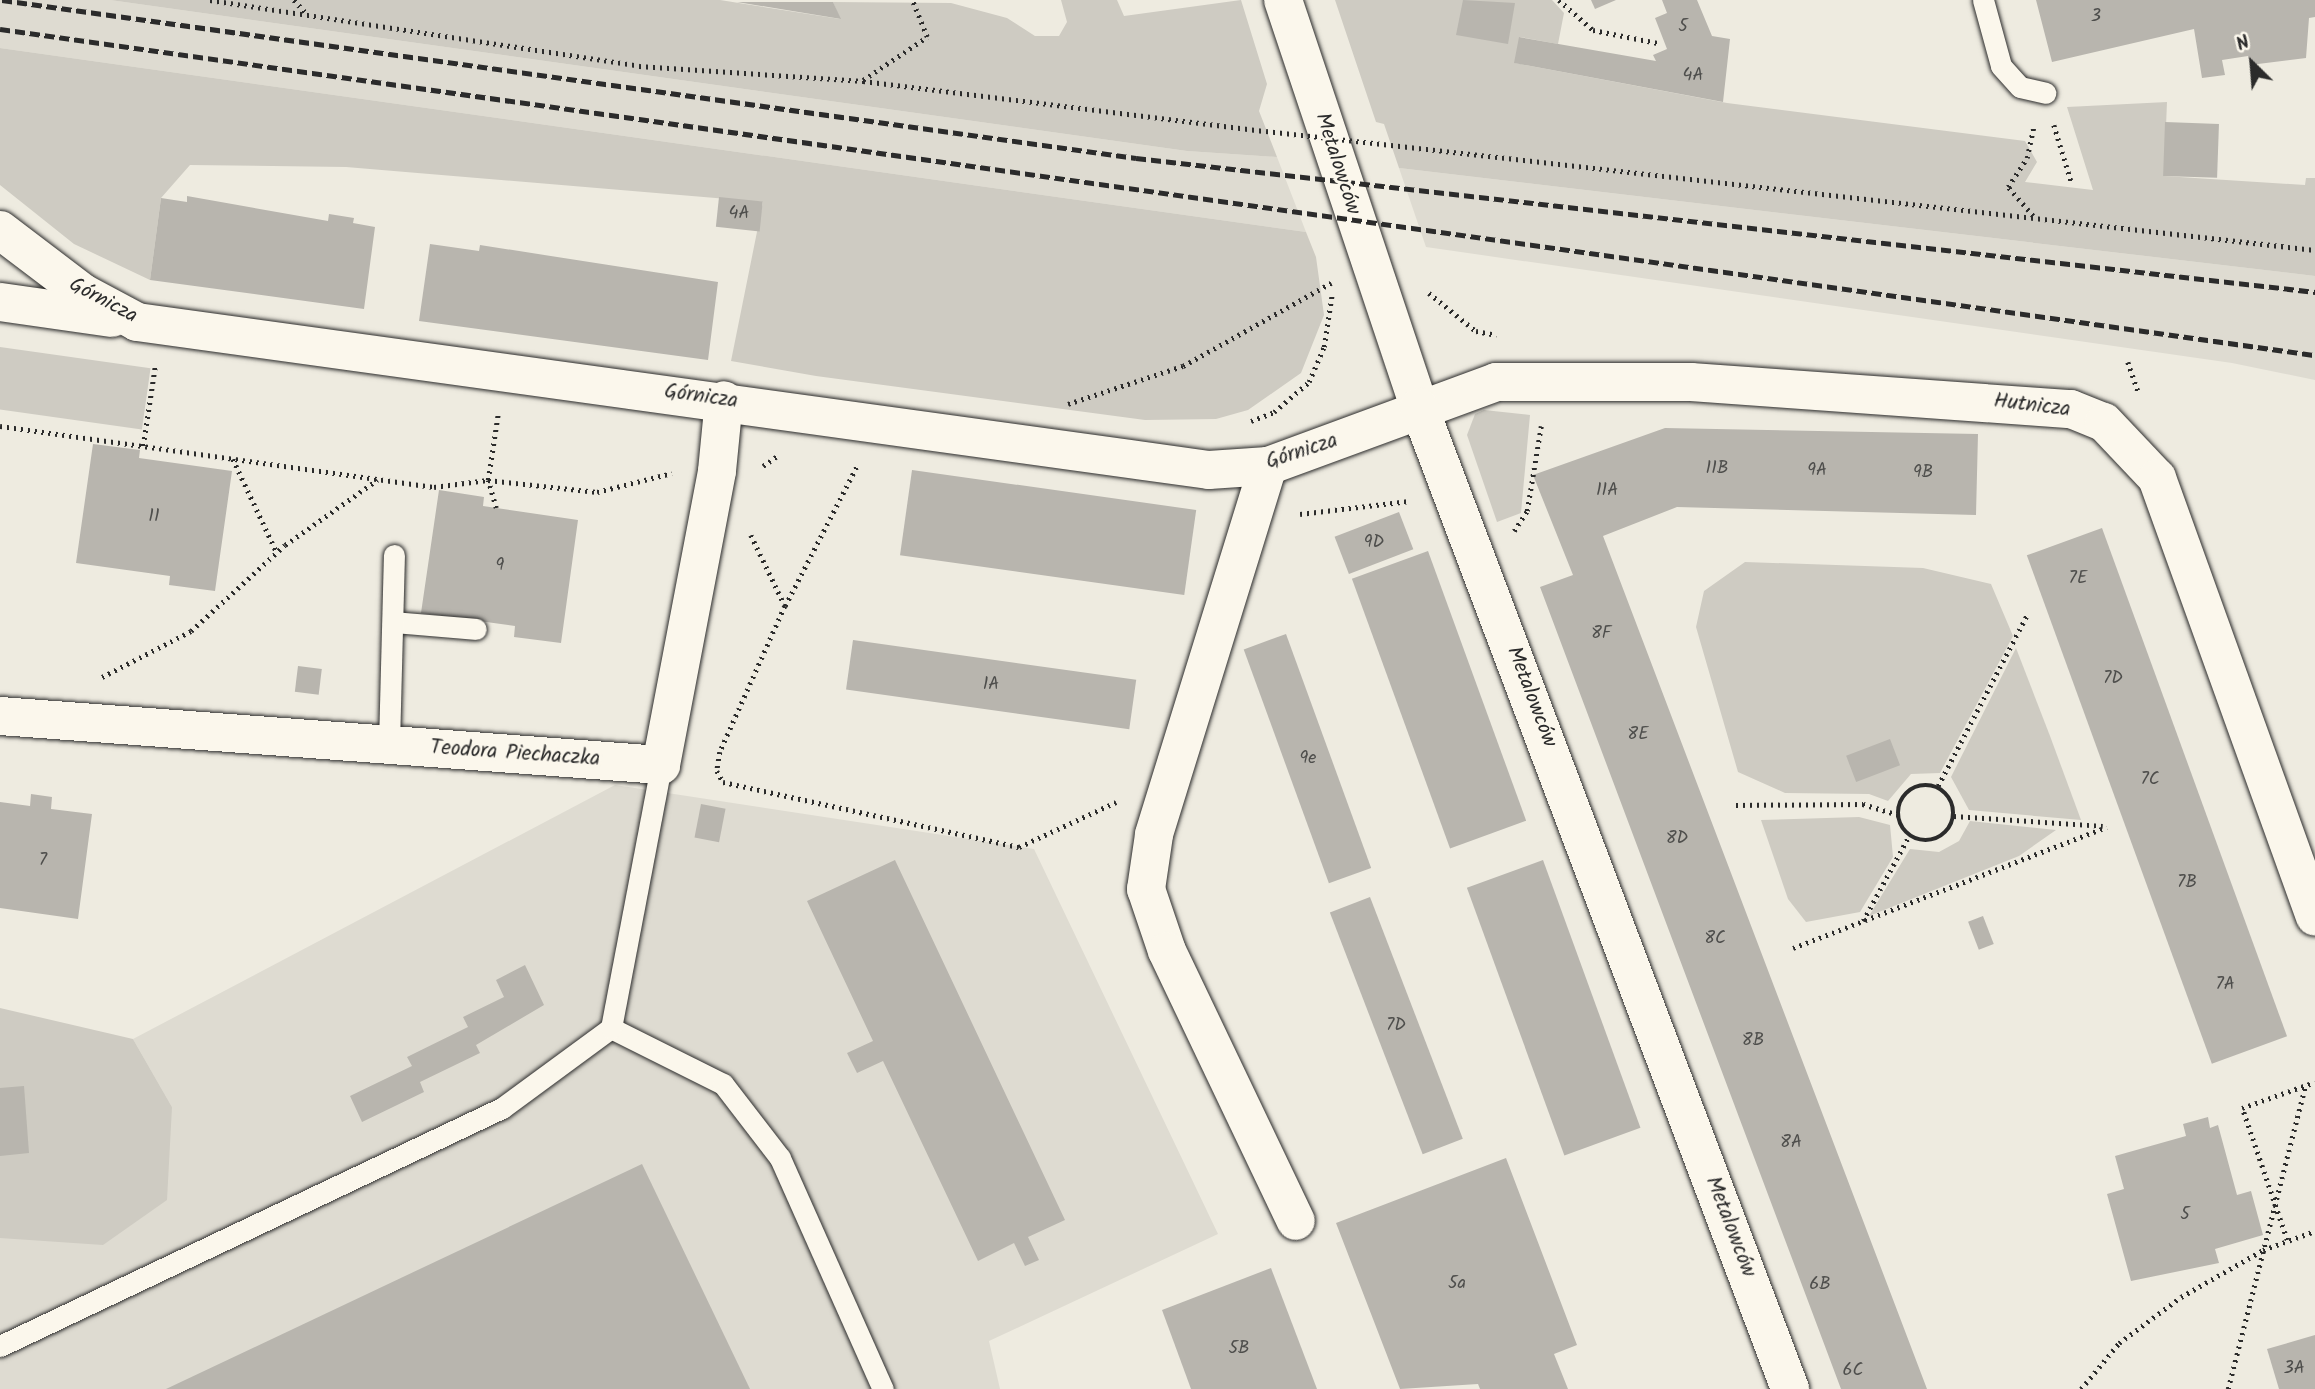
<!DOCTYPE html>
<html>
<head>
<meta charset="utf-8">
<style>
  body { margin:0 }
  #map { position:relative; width:2315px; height:1389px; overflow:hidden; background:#eeebe0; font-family:Kalam,sans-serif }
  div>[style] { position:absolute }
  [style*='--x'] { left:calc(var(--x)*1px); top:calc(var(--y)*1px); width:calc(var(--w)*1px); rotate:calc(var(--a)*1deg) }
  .built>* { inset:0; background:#dedbd1 }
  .green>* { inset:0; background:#cecbc2; transform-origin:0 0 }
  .building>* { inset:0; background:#b8b5ae; transform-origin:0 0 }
  .path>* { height:4.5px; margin-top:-2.25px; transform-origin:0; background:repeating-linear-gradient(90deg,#2b2b2b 0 2px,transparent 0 7px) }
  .path>.ring { margin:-2.25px; padding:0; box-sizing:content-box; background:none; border:4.5px solid #2b2b2b; border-radius:50% }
  .roads { filter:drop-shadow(0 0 2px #2b2b2b) drop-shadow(0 0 2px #2b2b2b) }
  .lane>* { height:21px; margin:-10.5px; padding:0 10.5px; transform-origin:10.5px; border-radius:10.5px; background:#fbf7ec }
  .street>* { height:38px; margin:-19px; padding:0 19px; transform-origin:19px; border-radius:19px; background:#fbf7ec }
  .secondary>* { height:38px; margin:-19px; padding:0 19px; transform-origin:19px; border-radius:19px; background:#fbf7ec }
  .rail>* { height:5px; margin-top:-2.5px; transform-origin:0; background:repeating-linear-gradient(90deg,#2b2b2b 0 10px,transparent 0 15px) }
  .path-bridge>* { height:4.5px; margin-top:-2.25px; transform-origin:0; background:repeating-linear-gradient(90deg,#2b2b2b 0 2px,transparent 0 7px) }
  span { translate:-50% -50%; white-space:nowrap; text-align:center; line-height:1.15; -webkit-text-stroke:6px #fbf7ec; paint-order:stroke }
  .number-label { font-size:18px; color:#4e4e4c }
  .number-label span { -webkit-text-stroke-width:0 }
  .street-label { font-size:21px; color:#2b2b2b }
  .north { position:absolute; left:2217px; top:28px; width:70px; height:70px; -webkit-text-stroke:5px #fbf7ec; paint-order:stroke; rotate:335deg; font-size:19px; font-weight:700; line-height:28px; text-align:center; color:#2b2b2b }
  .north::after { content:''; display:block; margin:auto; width:24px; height:32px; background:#2b2b2b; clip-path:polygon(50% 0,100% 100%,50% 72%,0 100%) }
</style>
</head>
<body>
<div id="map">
  <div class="built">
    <div style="clip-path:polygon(0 0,110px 0,1187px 151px,1277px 157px,1306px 232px,0 48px)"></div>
    <div style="clip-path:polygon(1399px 168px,2315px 276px,2315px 380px,2232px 363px,1426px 247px)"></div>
    <div style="clip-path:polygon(615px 785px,1034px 849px,1218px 1234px,989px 1341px,1000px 1389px,0 1389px,0 1238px,172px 1107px,133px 1039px)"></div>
  </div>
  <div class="green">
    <div style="clip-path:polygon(110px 0,720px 0,840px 19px,833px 2px,951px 3px,1007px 18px,1035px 36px,1059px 36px,1067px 22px,1061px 0,1117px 0,1124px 16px,1241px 0,1267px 84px,1259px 111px,1277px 157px,1187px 151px)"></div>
    <div style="clip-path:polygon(1335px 0,1552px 0,1564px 13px,1558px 44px,1520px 37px,1515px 63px,1727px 103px,2025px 141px,2037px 162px,2025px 182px,2093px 190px,2067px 107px,2167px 102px,2164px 176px,2305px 185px,2306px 178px,2315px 178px,2315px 276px,1399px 168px,1384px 124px,1376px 122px)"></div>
    <div style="clip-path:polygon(0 48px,1306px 232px,1316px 257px,1324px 315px,1301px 373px,1248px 410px,1216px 419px,1145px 420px,816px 376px,731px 361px,763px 202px,346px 167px,190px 165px,161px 198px,150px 280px,74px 244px,0 185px)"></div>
    <div style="left:0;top:347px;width:152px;height:62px;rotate:8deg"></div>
    <div style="clip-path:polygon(1484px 410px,1530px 415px,1521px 513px,1497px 522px,1467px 435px,1475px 414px)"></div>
    <div style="clip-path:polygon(1745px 562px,1923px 568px,1991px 584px,2013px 636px,1940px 773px,1911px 774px,1888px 801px,1869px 794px,1785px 793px,1738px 772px,1696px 627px,1704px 591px)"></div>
    <div style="clip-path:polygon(2016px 648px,2050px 736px,2081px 820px,1969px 810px,1951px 777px)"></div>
    <div style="clip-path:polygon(1859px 817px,1890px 825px,1893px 857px,1860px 912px,1806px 922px,1788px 899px,1761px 820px)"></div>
    <div style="clip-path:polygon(1970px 821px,2056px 830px,2019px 856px,1869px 916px,1910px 849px,1939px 852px,1959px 841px)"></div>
    <div style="clip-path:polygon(0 1008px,133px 1039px,172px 1107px,167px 1200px,103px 1245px,0 1238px)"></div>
  </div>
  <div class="building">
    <div style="clip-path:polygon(1463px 0,1515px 3px,1508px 44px,1456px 35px)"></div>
    <div style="clip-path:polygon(1591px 0,1616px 0,1595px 9px)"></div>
    <div style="clip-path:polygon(1662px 0,1697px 0,1712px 36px,1730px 39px,1723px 102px,1514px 63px,1519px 37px,1656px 61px,1653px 55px,1667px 49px,1655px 18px,1667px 13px)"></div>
    <div style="clip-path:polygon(2036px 0,2315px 0,2315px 17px,2309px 18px,2306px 58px,2250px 65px,2248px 56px,2222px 60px,2225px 75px,2202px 78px,2194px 29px,2052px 62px)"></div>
    <div style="clip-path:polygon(737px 2px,833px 2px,841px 19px)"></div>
    <div style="left:2165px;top:122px;width:54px;height:54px;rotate:2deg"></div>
    <div style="clip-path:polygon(187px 196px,328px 221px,329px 214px,354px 218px,353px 223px,375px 227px,364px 309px,150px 280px,161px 198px,187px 202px)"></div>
    <div style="left:719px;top:197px;width:44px;height:30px;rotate:6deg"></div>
    <div style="clip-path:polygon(430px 244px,479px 251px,480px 245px,718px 282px,708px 360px,419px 321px)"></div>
    <div style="clip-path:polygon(1665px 428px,1978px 434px,1976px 515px,1677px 507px,1603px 536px,1927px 1389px,1841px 1389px,1540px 587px,1573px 575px,1533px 475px)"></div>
    <div style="clip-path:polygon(93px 444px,140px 450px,139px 458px,232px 471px,215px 591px,169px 585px,170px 576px,76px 563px)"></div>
    <div style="left:912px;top:470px;width:287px;height:86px;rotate:8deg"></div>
    <div style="clip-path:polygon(439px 490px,484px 497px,483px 506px,578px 520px,561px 643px,514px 637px,515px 626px,421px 613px)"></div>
    <div style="left:1399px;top:512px;width:40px;height:69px;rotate:69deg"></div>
    <div style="left:2102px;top:528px;width:541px;height:80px;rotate:70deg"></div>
    <div style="left:1428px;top:551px;width:287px;height:81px;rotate:70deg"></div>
    <div style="left:1286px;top:634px;width:249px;height:45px;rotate:70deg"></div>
    <div style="left:853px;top:640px;width:286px;height:50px;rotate:8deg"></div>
    <div style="left:298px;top:666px;width:24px;height:26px;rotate:7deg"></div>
    <div style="left:1890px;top:739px;width:28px;height:47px;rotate:69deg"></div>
    <div style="clip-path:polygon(31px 794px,52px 797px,51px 809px,92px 814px,78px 919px,0 908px,0 802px,30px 806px)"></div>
    <div style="left:701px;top:804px;width:25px;height:34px;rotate:11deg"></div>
    <div style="clip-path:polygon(895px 860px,1065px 1220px,1028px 1237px,1039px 1260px,1025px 1266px,1014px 1243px,978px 1261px,883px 1061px,857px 1073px,847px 1053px,873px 1041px,807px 901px)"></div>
    <div style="left:1543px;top:860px;width:285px;height:81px;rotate:70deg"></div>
    <div style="left:1370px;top:897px;width:259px;height:43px;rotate:69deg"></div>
    <div style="left:1983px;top:916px;width:30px;height:16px;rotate:69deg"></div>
    <div style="clip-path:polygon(525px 965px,544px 1005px,476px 1045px,480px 1053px,420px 1082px,424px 1092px,362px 1122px,350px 1096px,412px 1066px,407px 1057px,468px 1027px,463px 1017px,504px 997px,496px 980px)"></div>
    <div style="clip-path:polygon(24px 1086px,29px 1153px,0 1156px,0 1088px)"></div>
    <div style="clip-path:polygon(2208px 1117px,2210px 1128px,2218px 1125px,2237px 1195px,2251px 1191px,2263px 1235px,2215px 1249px,2219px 1263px,2131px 1281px,2107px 1194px,2124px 1189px,2115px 1156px,2186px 1136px,2183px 1124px)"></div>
    <div style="clip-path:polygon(1506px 1158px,1577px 1345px,1554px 1354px,1568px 1389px,1480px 1389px,1478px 1384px,1400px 1389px,1336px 1223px)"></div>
    <div style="clip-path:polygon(642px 1164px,750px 1389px,166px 1389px)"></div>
    <div style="clip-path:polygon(1271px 1268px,1317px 1389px,1191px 1389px,1162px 1310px)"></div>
    <div style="clip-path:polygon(2315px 1335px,2315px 1389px,2279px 1389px,2267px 1349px)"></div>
  </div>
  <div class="path">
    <div style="--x:210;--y:0;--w:434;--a:8.7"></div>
    <div style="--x:639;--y:66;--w:225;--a:3.8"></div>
    <div style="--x:863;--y:81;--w:406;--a:7.1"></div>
    <div style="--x:294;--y:0;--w:19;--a:47"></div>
    <div style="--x:1559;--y:0;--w:45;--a:41.4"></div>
    <div style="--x:1593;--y:30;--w:66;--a:11.3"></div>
    <div style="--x:863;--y:80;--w:77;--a:-33.9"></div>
    <div style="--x:927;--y:37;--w:40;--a:-112"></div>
    <div style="--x:2054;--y:125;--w:62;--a:73"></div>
    <div style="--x:1391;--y:145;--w:930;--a:6.48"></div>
    <div style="--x:2033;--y:216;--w:38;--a:-131"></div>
    <div style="--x:2008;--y:187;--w:35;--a:-57"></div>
    <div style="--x:2027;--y:158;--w:33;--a:-78"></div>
    <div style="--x:1429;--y:293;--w:60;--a:39"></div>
    <div style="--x:1476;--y:331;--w:21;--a:11"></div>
    <div style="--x:2128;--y:362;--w:31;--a:71"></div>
    <div style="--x:1068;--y:404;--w:121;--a:-18.3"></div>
    <div style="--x:1183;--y:366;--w:170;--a:-29.3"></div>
    <div style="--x:1251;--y:421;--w:25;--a:-21"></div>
    <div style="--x:1274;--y:412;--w:46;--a:-40.6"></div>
    <div style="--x:1309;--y:382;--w:38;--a:-67"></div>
    <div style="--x:1324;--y:347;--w:54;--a:-81.4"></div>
    <div style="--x:0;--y:426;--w:438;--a:8"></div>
    <div style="--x:434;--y:487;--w:54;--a:-7.4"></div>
    <div style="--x:488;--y:480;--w:110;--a:6.3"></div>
    <div style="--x:597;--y:492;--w:77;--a:-14.2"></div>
    <div style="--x:143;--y:446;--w:80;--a:-81.4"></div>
    <div style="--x:233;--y:459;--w:104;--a:64.9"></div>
    <div style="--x:763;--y:466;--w:19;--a:-35"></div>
    <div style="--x:496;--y:508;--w:29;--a:-106"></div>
    <div style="--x:488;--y:480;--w:67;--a:-81.4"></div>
    <div style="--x:1300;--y:514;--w:110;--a:-6.8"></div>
    <div style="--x:1514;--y:531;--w:24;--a:-57"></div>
    <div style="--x:1527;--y:511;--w:86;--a:-80.6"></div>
    <div style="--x:751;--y:535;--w:79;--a:64.4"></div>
    <div style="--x:785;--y:606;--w:157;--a:-62.8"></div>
    <div style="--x:785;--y:606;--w:160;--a:114"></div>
    <div style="--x:720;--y:752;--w:19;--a:99"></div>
    <div style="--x:717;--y:771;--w:13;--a:61"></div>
    <div style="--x:723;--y:782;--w:303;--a:12.4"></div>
    <div style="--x:1019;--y:847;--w:107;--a:-24.9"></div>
    <div style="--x:102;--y:677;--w:100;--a:-27.3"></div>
    <div style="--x:191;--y:631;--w:127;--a:-42.5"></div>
    <div style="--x:285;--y:545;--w:113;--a:-35.2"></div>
    <div class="ring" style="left:1898px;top:785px;width:51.5px;height:51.5px"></div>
    <div style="--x:1938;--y:786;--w:193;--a:-62.5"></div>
    <div style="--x:1736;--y:805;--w:127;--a:-0.5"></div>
    <div style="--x:1863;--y:804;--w:37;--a:17"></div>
    <div style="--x:1954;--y:816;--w:149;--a:3.8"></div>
    <div style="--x:1863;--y:921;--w:97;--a:-61.6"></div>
    <div style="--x:1793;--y:948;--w:336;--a:-21.1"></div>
    <div style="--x:2287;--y:1240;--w:139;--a:-108.8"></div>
    <div style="--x:2242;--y:1108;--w:77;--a:-19.6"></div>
    <div style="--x:2081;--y:1389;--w:60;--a:-50.4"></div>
    <div style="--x:2119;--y:1343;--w:77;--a:-36.6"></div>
    <div style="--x:2181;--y:1297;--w:95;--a:-29.8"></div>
    <div style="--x:2263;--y:1250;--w:55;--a:-20.1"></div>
    <div style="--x:2228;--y:1389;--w:313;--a:-75.7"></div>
  </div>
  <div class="roads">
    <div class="lane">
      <div style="--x:1983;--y:0;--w:68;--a:74.7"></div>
      <div style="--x:2001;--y:66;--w:28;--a:48"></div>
      <div style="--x:2020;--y:87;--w:26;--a:13"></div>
      <div style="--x:393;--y:622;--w:83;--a:4.8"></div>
      <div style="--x:389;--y:744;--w:189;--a:-88.5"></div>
      <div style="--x:611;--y:1028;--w:125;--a:26.6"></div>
      <div style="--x:723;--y:1084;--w:93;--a:52.4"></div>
      <div style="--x:780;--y:1158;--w:253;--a:66"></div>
      <div style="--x:0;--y:1346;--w:556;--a:-25.37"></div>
      <div style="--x:502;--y:1108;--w:135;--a:-36.3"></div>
      <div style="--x:611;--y:1028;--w:268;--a:-79.2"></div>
    </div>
    <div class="street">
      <div style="--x:0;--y:230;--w:104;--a:37.2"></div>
      <div style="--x:83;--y:293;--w:61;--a:28.2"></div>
      <div style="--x:137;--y:322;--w:1082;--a:7.86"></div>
      <div style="--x:1209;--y:470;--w:59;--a:-3.9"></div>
      <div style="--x:1268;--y:466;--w:243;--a:-20.2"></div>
      <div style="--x:1496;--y:382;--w:195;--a:0"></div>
      <div style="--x:1691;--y:382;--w:381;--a:4.1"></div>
      <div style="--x:2071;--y:409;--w:35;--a:22"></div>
      <div style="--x:2104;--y:422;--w:77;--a:46.6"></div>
      <div style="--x:2157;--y:478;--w:466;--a:70.2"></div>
      <div style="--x:0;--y:302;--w:113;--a:8.1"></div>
      <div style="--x:1268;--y:466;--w:386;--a:107.2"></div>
      <div style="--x:1154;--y:835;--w:55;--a:98.4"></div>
      <div style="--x:1146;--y:889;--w:65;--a:71.3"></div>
      <div style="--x:1167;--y:951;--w:299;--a:64.5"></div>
      <div style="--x:0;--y:716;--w:663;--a:4.24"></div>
      <div style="--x:661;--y:765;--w:299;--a:-79.2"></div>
      <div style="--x:717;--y:471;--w:71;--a:-84.4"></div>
    </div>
    <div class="secondary">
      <div style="--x:1283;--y:0;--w:429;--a:71.5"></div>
      <div style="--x:1419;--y:407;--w:1050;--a:69.3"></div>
    </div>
  </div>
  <div class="rail">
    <div style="--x:2;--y:0;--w:1145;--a:7.93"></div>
    <div style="--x:1136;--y:158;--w:1187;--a:6.48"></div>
    <div style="--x:0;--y:29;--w:2338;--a:8.02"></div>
  </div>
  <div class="path-bridge">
    <div style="--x:1266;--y:131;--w:126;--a:6.4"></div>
  </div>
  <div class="number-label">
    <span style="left:2096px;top:17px">3</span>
    <span style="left:1683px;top:27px">5</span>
    <span style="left:1693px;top:76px">4A</span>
    <span style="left:739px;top:214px">4A</span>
    <span style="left:1717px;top:469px">11B</span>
    <span style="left:1817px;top:471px">9A</span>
    <span style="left:1923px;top:473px">9B</span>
    <span style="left:1607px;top:491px">11A</span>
    <span style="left:154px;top:517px">11</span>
    <span style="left:1374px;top:543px">9D</span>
    <span style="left:500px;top:566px">9</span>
    <span style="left:2078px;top:579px">7E</span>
    <span style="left:1601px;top:634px">8F</span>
    <span style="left:2113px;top:679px">7D</span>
    <span style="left:991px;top:685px">1A</span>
    <span style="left:1638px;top:735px">8E</span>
    <span style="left:1308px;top:759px">9e</span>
    <span style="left:2150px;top:780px">7C</span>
    <span style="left:1677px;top:839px">8D</span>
    <span style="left:43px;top:861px">7</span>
    <span style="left:2187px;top:883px">7B</span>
    <span style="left:1715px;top:939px">8C</span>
    <span style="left:2225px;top:985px">7A</span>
    <span style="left:1396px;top:1026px">7D</span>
    <span style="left:1753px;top:1041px">8B</span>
    <span style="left:1791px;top:1143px">8A</span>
    <span style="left:2185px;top:1215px">5</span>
    <span style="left:1457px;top:1284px">5a</span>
    <span style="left:1820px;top:1285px">6B</span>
    <span style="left:1239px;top:1349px">5B</span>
    <span style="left:2294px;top:1369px">3A</span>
    <span style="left:1853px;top:1371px">6C</span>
  </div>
  <div class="street-label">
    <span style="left:1337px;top:164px;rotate:72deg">Metalowców</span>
    <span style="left:103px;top:301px;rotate:28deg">Górnicza</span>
    <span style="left:701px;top:397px;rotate:8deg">Górnicza</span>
    <span style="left:2032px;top:406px;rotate:7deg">Hutnicza</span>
    <span style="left:1302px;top:452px;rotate:-18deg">Górnicza</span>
    <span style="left:1531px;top:697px;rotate:69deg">Metalowców</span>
    <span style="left:515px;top:754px;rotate:4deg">Teodora Piechaczka</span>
    <span style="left:1730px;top:1227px;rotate:69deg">Metalowców</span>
  </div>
  <div class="north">N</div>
</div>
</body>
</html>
